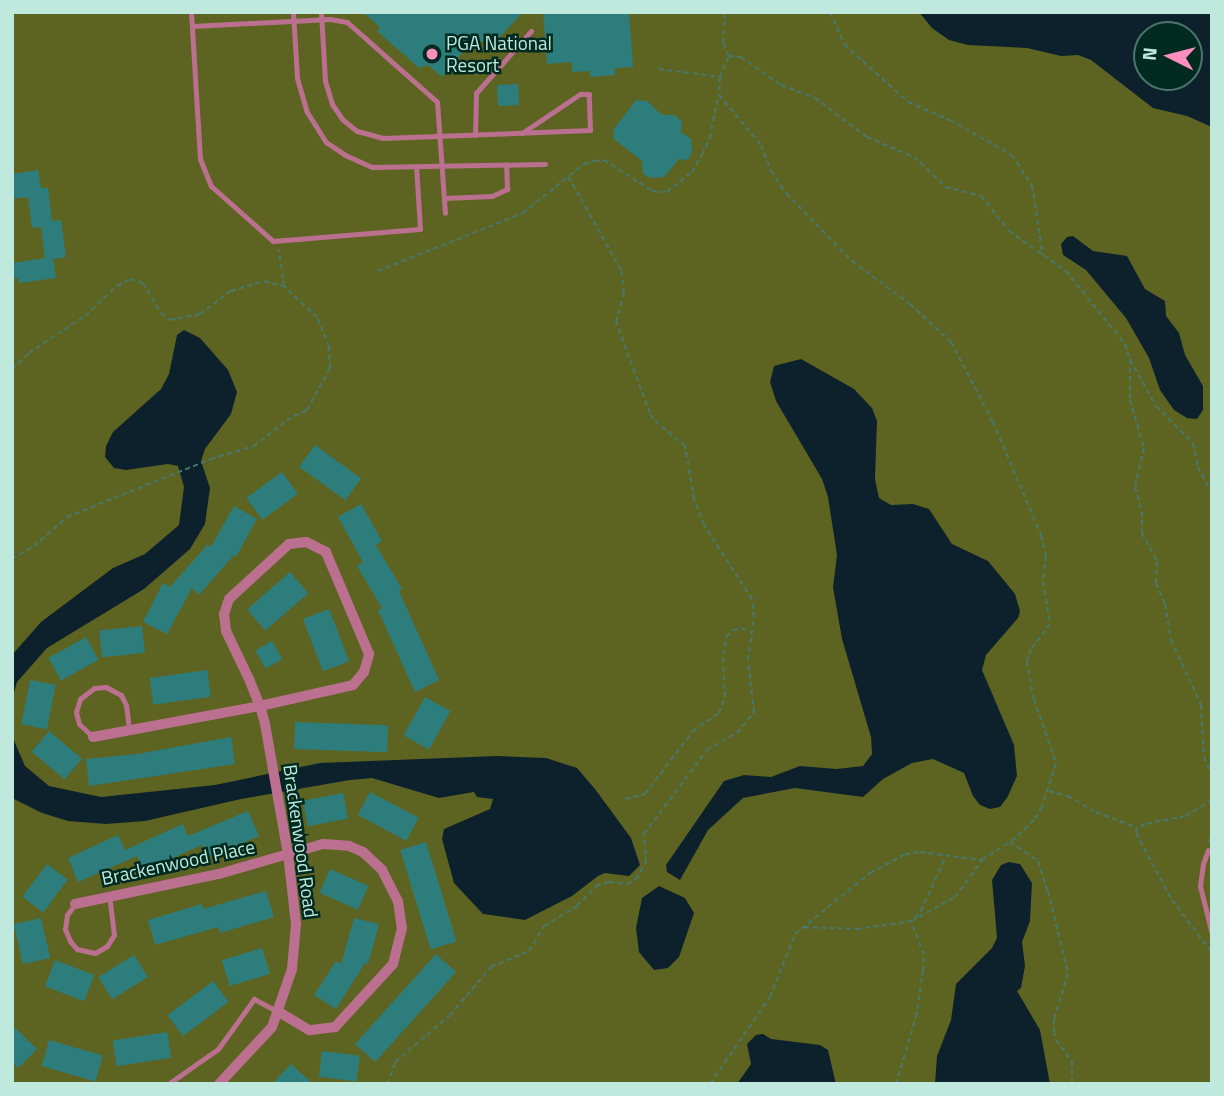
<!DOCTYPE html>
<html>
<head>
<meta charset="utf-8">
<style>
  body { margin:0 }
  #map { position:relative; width:1224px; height:1096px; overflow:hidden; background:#124439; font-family:"Titillium Web",sans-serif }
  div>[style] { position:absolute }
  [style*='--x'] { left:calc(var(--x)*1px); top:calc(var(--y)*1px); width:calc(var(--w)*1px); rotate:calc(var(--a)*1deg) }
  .green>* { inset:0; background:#5d6422 }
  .water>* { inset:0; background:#0d212c }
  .building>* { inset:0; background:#2e7d7d; transform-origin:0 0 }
  .path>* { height:2px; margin-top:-1px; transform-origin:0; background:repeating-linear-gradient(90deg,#48776c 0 5px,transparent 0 8.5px) }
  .lane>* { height:5px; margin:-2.5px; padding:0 2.5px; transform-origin:2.5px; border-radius:2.5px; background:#bc708f }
  .street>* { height:10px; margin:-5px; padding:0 5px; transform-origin:5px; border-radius:5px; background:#bc708f }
  .dots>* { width:19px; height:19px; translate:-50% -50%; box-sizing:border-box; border:4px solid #002920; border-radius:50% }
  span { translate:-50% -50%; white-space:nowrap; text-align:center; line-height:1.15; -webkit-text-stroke:5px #002920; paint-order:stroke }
  .poi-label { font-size:19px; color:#bfe9dc }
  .left { translate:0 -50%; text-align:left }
  .street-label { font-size:19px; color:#bfe9dc }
  .frame { position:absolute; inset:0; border:14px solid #bfe9dc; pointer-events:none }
  .north { position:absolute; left:1133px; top:21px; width:70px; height:70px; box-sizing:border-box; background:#002920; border:2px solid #4c766b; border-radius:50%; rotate:276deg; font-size:19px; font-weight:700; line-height:28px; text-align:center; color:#bfe9dc }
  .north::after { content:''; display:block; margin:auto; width:24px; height:32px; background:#fe8ebd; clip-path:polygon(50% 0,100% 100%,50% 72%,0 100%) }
</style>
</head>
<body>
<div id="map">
  <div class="green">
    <div style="clip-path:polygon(evenodd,12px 12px,1212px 12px,1212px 1084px,12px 1084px,12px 12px,1147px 35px,1189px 35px,1189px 77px,1147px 77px,1147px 35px)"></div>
  </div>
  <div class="water">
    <div style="clip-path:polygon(evenodd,919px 12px,1212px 12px,1212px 127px,1187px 116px,1153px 108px,1091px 60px,1078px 55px,1061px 56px,1027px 48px,968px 45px,949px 40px,932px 28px,919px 12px,1189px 35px,1189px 77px,1147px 77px,1147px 35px,1189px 35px)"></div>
    <div style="clip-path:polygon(1073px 236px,1093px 251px,1127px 256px,1145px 289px,1165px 301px,1166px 316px,1179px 333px,1185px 355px,1203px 386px,1203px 410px,1197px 419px,1187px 418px,1174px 410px,1160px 390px,1149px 358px,1126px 318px,1086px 270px,1063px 255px,1061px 244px,1067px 237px)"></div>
    <div style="clip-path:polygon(184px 330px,200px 338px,228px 370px,237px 392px,231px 414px,205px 449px,201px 461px,210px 488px,205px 524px,190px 549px,144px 589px,47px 648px,17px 682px,12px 699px,12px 655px,41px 622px,113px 568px,145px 554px,179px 525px,184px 487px,178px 466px,168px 464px,126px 470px,114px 468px,105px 457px,106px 446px,113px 432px,161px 389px,169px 374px,177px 335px)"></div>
    <div style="clip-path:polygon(801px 359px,854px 389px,872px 408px,877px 421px,875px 479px,879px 498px,891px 505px,913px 504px,929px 509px,952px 544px,988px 561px,1015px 594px,1020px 611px,1018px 618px,986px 655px,982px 670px,1014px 745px,1017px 776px,1007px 798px,1000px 807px,990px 809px,980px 805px,973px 796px,964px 773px,933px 759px,912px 763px,883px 779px,863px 797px,795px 788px,743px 798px,708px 830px,680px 880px,667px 872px,666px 865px,724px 781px,744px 775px,771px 777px,800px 766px,837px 769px,863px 766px,872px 754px,871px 737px,842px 639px,833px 587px,837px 555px,828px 497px,822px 479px,776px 401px,770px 382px,774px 366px)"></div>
    <div style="clip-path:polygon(12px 736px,25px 766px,49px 786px,101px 797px,215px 785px,320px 763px,497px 756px,546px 758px,577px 768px,595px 789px,631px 838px,640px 865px,629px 876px,605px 873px,598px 876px,572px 896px,525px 920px,483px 914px,454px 883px,442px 839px,444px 829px,490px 809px,493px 799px,477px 797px,474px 792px,439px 798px,372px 778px,350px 780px,241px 799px,145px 821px,106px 824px,68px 821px,42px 813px,12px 798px)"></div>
    <div style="clip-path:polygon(1009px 862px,1020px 864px,1032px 883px,1030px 921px,1022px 942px,1025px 966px,1021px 988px,1017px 991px,1040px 1030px,1050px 1084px,935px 1084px,937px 1056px,951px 1020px,956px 984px,992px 948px,997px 938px,992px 880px,1001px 865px)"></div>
    <div style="clip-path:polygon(659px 886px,685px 898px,694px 913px,679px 957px,668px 968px,654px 970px,639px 952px,636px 928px,642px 898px)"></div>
    <div style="clip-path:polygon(763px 1034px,771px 1039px,820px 1045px,828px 1050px,836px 1084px,737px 1084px,751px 1064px,747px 1044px,756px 1035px)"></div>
  </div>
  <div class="building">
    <div style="clip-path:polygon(363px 12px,523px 12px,498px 39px,470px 43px,442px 77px,428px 65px,419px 68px,377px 31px,380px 27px)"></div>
    <div style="clip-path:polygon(543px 12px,629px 12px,633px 67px,615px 68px,615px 75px,590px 77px,590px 71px,572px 72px,572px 62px,547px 64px)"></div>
    <div style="left:518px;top:84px;width:21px;height:21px;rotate:87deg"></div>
    <div style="clip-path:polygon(636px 100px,647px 101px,662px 115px,675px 115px,682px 122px,681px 132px,691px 139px,692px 152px,688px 160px,679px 159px,664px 177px,651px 178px,643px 174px,642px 161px,613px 138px,614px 129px)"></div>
    <div style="clip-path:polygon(38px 170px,41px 188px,48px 188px,52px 221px,61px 220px,66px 257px,53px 259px,56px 278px,19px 283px,18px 278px,12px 279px,12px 263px,45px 258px,41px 227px,32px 228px,28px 197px,12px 199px,12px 174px)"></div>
    <div style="left:315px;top:445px;width:57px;height:27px;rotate:36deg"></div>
    <div style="left:282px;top:472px;width:27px;height:44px;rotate:54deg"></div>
    <div style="clip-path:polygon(361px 504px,382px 541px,376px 545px,402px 589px,399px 591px,439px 680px,415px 692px,378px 610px,382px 608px,357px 566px,363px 562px,338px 517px)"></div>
    <div style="clip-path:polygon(234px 506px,257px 519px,236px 557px,234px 555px,199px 595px,192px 588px,167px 634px,143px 622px,163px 583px,170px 587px,208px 544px,211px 547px)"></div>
    <div style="left:290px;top:572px;width:28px;height:57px;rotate:49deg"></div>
    <div style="left:329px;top:609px;width:56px;height:28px;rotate:69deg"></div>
    <div style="left:142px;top:626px;width:27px;height:43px;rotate:84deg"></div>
    <div style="left:86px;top:637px;width:26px;height:43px;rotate:61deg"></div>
    <div style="left:272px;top:641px;width:21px;height:19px;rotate:61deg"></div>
    <div style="left:207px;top:670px;width:27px;height:58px;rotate:82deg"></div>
    <div style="left:30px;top:680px;width:26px;height:45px;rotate:11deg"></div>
    <div style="left:425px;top:697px;width:29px;height:44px;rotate:29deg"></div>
    <div style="left:295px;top:722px;width:93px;height:27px;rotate:2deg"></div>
    <div style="left:49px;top:731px;width:43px;height:27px;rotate:40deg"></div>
    <div style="clip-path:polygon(231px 737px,235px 764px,89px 786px,86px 759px,137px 754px)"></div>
    <div style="left:370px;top:792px;width:55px;height:26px;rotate:28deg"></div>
    <div style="left:343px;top:793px;width:26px;height:41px;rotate:79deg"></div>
    <div style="clip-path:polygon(248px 811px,259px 836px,207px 857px,202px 845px,143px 871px,137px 856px,78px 882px,68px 858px,118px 835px,125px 850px,183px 824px,188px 836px)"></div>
    <div style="left:426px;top:842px;width:104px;height:27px;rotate:73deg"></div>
    <div style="left:47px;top:864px;width:26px;height:41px;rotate:37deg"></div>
    <div style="left:330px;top:869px;width:42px;height:26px;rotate:24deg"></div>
    <div style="clip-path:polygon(266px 891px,274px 917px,220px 933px,218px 927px,155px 945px,148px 920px,202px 904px,203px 909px)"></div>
    <div style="left:41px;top:918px;width:41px;height:28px;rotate:77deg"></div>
    <div style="clip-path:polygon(354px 918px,379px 924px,368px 964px,365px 963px,336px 1009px,314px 995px,336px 961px,341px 964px)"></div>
    <div style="left:262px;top:948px;width:27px;height:42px;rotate:73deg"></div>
    <div style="left:436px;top:954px;width:27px;height:121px;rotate:42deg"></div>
    <div style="left:134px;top:955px;width:26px;height:42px;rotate:58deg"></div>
    <div style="left:55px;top:960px;width:42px;height:28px;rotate:21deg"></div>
    <div style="left:213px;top:981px;width:26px;height:57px;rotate:53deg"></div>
    <div style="clip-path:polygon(12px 1025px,37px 1049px,18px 1068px,12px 1062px)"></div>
    <div style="left:167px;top:1032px;width:26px;height:55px;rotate:81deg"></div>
    <div style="left:49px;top:1040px;width:56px;height:27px;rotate:16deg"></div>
    <div style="left:322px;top:1051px;width:38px;height:26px;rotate:7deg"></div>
    <div style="clip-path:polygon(291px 1064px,313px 1084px,272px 1084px)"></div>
  </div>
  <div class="path">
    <div style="--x:830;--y:12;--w:35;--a:66"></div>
    <div style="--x:844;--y:44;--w:86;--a:42.2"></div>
    <div style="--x:908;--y:102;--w:46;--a:23.2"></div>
    <div style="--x:950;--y:120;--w:71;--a:29.4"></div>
    <div style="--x:1012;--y:155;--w:37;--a:57"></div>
    <div style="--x:1032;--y:186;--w:70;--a:80.9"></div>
    <div style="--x:729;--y:56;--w:12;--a:5"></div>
    <div style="--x:741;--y:57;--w:49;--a:35"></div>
    <div style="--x:781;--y:85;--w:36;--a:21"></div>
    <div style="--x:815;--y:98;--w:65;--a:36.9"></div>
    <div style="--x:867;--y:137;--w:51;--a:23.1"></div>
    <div style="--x:914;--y:157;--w:44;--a:43.2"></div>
    <div style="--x:946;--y:187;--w:36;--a:14"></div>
    <div style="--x:981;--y:196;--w:45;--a:51.3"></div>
    <div style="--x:1009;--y:231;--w:70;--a:35.1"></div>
    <div style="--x:1066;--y:271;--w:94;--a:51.1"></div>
    <div style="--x:1125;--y:344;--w:16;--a:72"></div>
    <div style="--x:1130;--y:359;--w:41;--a:90"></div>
    <div style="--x:1130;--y:400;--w:50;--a:73.7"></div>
    <div style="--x:1144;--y:448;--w:40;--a:103"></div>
    <div style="--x:1135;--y:487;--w:26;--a:74"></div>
    <div style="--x:1142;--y:512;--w:21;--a:90"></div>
    <div style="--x:1142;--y:533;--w:32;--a:62"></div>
    <div style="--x:1157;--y:561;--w:22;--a:93"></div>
    <div style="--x:1156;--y:583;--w:23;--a:67"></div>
    <div style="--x:1165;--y:604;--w:36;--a:81"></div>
    <div style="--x:1171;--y:640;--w:72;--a:65.2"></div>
    <div style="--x:1201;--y:705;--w:52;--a:86.7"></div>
    <div style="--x:1204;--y:757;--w:20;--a:66"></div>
    <div style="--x:659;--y:69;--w:62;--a:7.5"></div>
    <div style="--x:720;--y:77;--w:23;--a:-67"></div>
    <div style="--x:729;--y:56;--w:14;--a:-115"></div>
    <div style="--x:723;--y:43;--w:31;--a:-86"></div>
    <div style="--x:720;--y:77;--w:18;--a:93"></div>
    <div style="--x:719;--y:95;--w:65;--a:50"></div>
    <div style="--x:761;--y:145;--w:28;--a:69"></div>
    <div style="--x:771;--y:171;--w:27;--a:56"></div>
    <div style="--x:786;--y:193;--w:95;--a:45.9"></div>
    <div style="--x:852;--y:261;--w:72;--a:36.6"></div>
    <div style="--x:910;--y:304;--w:56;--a:42.8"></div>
    <div style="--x:951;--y:342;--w:90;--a:62.3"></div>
    <div style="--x:993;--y:422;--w:123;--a:67"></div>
    <div style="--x:1041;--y:535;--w:22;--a:77"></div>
    <div style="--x:1046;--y:556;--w:26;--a:97"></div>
    <div style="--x:1043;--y:582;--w:43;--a:80.5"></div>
    <div style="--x:1050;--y:624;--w:31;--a:127"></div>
    <div style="--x:1031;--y:649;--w:13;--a:108"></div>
    <div style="--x:1027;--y:661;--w:39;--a:80"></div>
    <div style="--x:1034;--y:699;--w:68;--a:71"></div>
    <div style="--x:1056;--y:763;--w:46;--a:107.7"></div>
    <div style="--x:1042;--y:807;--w:15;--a:122"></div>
    <div style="--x:1034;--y:820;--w:33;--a:137"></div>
    <div style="--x:378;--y:271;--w:156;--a:-21.8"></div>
    <div style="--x:523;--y:213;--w:78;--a:-38.8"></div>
    <div style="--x:584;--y:164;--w:10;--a:-17"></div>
    <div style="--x:594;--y:161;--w:10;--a:-6"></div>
    <div style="--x:604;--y:160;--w:57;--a:32.9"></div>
    <div style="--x:652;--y:191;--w:15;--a:4"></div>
    <div style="--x:667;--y:192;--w:32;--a:-39"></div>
    <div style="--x:692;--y:172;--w:20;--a:-60"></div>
    <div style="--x:702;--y:155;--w:19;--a:-65"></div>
    <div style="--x:710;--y:138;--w:43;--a:-79.2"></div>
    <div style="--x:1130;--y:360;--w:53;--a:60.5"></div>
    <div style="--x:1156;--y:406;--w:52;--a:45"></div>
    <div style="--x:1193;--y:443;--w:25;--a:78"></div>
    <div style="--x:1198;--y:467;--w:30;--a:62"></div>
    <div style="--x:12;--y:369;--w:23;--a:-43"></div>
    <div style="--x:29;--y:353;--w:67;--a:-33.5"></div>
    <div style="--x:85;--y:316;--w:44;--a:-43.2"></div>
    <div style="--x:117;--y:286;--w:15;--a:-28"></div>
    <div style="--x:130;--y:279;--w:14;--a:17"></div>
    <div style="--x:143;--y:283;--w:35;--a:59"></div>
    <div style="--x:161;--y:313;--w:11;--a:38"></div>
    <div style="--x:170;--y:320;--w:31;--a:-11"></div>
    <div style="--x:200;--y:314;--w:39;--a:-37"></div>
    <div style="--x:231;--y:291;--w:34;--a:-17"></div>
    <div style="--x:264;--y:281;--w:20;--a:15"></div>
    <div style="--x:12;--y:559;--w:26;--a:-31"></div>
    <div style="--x:34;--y:546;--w:44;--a:-41.3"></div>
    <div style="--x:67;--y:517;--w:155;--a:-21.9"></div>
    <div style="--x:211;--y:459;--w:45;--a:-16.8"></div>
    <div style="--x:254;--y:446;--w:42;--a:-38.2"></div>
    <div style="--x:287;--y:420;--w:22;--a:-27"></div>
    <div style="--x:307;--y:410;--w:48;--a:-61.3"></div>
    <div style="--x:330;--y:368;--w:21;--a:-93"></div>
    <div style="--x:329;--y:347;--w:32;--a:-112"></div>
    <div style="--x:317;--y:317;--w:45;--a:-136.8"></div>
    <div style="--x:284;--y:286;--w:37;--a:-98"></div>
    <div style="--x:1049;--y:791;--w:20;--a:15"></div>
    <div style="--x:1068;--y:796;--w:32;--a:30"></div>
    <div style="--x:1096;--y:812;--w:44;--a:21.3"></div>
    <div style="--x:625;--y:799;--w:21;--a:-14"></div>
    <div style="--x:645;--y:794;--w:79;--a:-52.7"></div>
    <div style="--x:693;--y:731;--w:32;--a:-35"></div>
    <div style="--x:719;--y:713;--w:17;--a:-69"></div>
    <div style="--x:725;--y:697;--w:34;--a:-93"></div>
    <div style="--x:723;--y:663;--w:26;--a:-83"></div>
    <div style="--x:726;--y:637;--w:10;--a:-45"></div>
    <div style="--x:733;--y:630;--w:17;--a:-7"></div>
    <div style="--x:1212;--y:800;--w:31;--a:149"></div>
    <div style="--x:1185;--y:816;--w:41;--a:168.7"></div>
    <div style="--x:1145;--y:824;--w:9;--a:153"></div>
    <div style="--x:1137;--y:828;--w:5;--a:101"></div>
    <div style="--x:1136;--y:833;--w:76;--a:61.8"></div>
    <div style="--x:1172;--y:900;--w:66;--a:53"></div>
    <div style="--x:1209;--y:842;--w:10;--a:-73"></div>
    <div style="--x:915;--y:918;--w:9;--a:-49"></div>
    <div style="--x:921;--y:911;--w:58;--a:-65.6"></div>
    <div style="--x:804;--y:927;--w:53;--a:2.2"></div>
    <div style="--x:857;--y:929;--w:56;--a:-8.3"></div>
    <div style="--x:912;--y:921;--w:49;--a:-29.2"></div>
    <div style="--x:955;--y:897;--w:46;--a:-53.9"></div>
    <div style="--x:982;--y:860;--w:33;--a:-33"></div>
    <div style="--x:1010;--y:842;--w:34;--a:34"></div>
    <div style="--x:1038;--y:861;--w:32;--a:72"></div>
    <div style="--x:1048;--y:891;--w:84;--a:76.3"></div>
    <div style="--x:1068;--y:973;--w:48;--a:106.9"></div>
    <div style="--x:1054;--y:1019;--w:12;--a:90"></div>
    <div style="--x:1054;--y:1031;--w:9;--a:77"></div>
    <div style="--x:1056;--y:1040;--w:27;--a:54"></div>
    <div style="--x:1072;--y:1062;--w:22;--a:90"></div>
    <div style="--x:388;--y:1084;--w:23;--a:-72"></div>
    <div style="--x:395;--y:1062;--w:72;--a:-40.5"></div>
    <div style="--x:450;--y:1015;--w:63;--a:-49.5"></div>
    <div style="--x:491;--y:967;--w:41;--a:-22.8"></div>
    <div style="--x:529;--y:951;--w:29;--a:-59"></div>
    <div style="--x:544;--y:926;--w:39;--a:-31"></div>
    <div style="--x:577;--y:906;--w:28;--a:-46"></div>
    <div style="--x:596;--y:886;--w:14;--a:-17"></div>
    <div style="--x:609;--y:882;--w:18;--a:6"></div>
    <div style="--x:627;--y:884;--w:10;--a:-29"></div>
    <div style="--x:636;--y:879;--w:20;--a:-60"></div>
    <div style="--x:646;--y:862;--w:28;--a:-94"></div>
    <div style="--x:644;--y:834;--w:105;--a:-53.1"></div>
    <div style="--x:707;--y:750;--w:34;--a:-30"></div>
    <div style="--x:737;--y:733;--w:27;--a:-51"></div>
    <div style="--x:754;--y:712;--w:52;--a:-96.6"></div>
    <div style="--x:748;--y:660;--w:43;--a:-82.1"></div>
    <div style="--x:754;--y:617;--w:18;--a:-96"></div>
    <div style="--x:752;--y:599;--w:88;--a:-123"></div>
    <div style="--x:704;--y:525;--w:28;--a:-111"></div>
    <div style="--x:694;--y:499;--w:54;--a:-99.6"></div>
    <div style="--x:685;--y:446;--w:42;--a:-139.8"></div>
    <div style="--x:653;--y:419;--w:7;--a:-117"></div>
    <div style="--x:650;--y:413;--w:97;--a:-110.5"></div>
    <div style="--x:616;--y:322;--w:30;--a:-75"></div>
    <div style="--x:624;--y:293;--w:23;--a:-97"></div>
    <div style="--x:621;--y:270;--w:108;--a:-119.4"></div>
    <div style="--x:710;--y:1084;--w:106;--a:-55.4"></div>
    <div style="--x:770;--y:997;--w:68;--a:-68.4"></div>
    <div style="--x:795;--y:934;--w:97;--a:-39.1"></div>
    <div style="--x:870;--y:873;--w:40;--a:-28"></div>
    <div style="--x:905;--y:854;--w:15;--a:-8"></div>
    <div style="--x:920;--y:852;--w:63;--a:7.4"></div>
    <div style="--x:896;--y:1084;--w:70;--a:-73.4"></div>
    <div style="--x:916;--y:1017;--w:47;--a:-81.3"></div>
    <div style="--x:923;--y:971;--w:16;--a:-86"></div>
    <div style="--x:924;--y:955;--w:34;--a:-111"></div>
  </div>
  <div class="lane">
    <div style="--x:191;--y:12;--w:147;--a:86.5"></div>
    <div style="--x:200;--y:159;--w:29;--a:68"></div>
    <div style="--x:211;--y:186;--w:83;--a:41.6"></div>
    <div style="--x:273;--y:241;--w:147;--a:-4.7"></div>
    <div style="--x:420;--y:229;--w:63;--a:-93.6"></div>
    <div style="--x:293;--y:12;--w:66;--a:86.5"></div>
    <div style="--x:297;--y:78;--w:35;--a:74"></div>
    <div style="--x:307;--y:112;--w:36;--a:58"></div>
    <div style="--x:326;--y:142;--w:23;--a:34"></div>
    <div style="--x:345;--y:155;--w:30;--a:24"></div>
    <div style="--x:372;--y:167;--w:173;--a:-1"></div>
    <div style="--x:321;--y:12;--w:69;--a:86.7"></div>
    <div style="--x:325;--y:81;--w:24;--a:73"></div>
    <div style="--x:332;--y:104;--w:18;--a:56"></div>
    <div style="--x:342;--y:119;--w:19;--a:39"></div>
    <div style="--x:357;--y:131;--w:27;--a:15"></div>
    <div style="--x:383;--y:138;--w:207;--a:-2.2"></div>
    <div style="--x:590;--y:130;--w:36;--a:-92"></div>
    <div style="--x:589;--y:94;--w:9;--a:180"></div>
    <div style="--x:580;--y:94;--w:70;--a:146.1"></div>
    <div style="--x:192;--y:26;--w:138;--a:-2.9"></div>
    <div style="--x:330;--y:19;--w:17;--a:10"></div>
    <div style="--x:347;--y:22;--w:120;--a:41.6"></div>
    <div style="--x:437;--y:102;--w:111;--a:85.9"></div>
    <div style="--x:475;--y:135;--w:42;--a:-88.6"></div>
    <div style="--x:476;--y:93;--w:83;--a:-48.4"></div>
    <div style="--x:444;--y:198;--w:48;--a:-2.4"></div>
    <div style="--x:492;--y:196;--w:17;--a:-25"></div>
    <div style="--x:507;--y:189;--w:24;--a:-92"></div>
    <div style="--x:93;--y:737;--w:19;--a:-137"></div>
    <div style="--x:79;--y:724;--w:12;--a:-104"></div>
    <div style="--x:76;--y:712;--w:14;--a:-73"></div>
    <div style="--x:80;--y:699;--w:18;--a:-38"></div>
    <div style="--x:94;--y:688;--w:12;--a:-5"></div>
    <div style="--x:106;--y:687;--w:17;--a:28"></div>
    <div style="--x:121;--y:695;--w:11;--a:63"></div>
    <div style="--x:126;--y:705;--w:25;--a:83"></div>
    <div style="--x:1208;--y:850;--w:15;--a:110"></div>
    <div style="--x:1203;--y:864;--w:22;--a:98"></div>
    <div style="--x:1200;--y:886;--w:49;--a:76"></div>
    <div style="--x:75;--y:904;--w:14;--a:126"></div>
    <div style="--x:67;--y:915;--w:14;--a:98"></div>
    <div style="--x:65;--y:929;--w:13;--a:67"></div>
    <div style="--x:70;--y:941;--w:11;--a:49"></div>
    <div style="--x:77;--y:949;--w:18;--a:13"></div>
    <div style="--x:95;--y:953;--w:14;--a:-30"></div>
    <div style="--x:107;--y:946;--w:13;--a:-58"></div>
    <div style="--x:114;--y:935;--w:39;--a:-97"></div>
    <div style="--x:168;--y:1084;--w:61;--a:-35"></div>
    <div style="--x:218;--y:1049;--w:62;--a:-54.2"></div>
    <div style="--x:254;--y:999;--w:26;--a:28"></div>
  </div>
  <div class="street">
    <div style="--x:93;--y:737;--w:170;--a:-10.5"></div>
    <div style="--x:260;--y:706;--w:95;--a:-12.7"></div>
    <div style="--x:353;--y:685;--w:17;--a:-50"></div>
    <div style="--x:364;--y:672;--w:19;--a:-74"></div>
    <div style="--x:369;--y:654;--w:111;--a:-112.9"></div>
    <div style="--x:326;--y:552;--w:22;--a:-153"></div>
    <div style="--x:306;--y:542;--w:17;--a:173"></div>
    <div style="--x:289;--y:544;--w:81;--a:137.5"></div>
    <div style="--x:229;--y:599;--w:16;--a:108"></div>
    <div style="--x:224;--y:614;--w:17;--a:83"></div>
    <div style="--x:226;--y:631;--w:53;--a:64.4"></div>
    <div style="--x:249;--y:679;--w:29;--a:68"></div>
    <div style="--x:260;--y:706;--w:19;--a:74"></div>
    <div style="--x:265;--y:724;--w:132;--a:80"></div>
    <div style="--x:288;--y:854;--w:70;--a:83.5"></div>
    <div style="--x:296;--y:924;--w:45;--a:95.1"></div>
    <div style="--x:292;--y:969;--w:61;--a:109"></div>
    <div style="--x:272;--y:1027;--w:78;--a:132.9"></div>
    <div style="--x:75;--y:904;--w:147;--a:-11.8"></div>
    <div style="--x:219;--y:874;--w:108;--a:-16.1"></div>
    <div style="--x:323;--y:844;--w:26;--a:4"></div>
    <div style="--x:349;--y:846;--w:15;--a:23"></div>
    <div style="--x:363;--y:852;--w:26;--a:43"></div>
    <div style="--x:382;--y:870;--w:35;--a:63"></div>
    <div style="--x:398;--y:901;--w:27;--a:82"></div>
    <div style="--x:402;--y:928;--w:37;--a:104"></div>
    <div style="--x:393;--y:964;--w:86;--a:132.6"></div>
    <div style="--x:335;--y:1027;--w:26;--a:173"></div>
    <div style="--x:309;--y:1030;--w:35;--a:-149"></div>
  </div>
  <div class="dots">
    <div style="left:432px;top:54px;background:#fe8ebd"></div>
  </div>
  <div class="poi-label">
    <span class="left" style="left:446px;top:54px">PGA National<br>Resort</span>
  </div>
  <div class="street-label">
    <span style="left:301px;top:841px;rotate:82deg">Brackenwood Road</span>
    <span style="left:178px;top:862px;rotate:-12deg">Brackenwood Place</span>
  </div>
  <div class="frame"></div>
  <div class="north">N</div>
</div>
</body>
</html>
